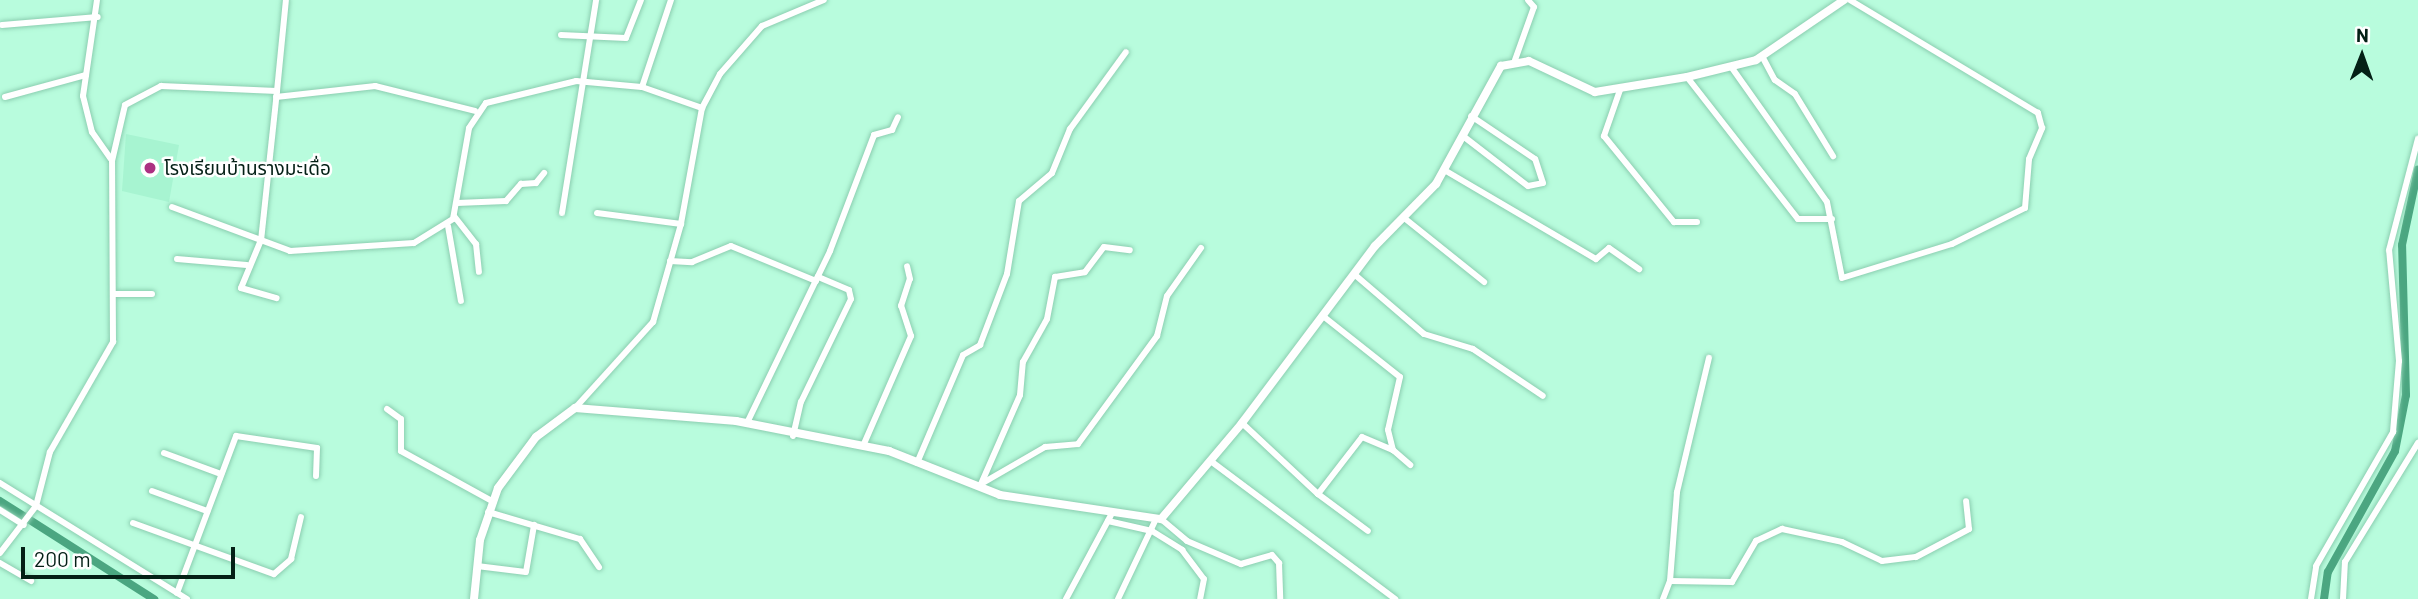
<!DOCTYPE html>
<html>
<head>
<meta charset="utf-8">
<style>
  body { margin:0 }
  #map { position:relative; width:2418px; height:599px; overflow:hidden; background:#b8fcdd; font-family:Barlow,"Noto Sans Thai",sans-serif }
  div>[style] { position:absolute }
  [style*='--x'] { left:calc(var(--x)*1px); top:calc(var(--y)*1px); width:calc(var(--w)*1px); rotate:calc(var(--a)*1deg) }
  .built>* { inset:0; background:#a7f4d1 }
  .canal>* { height:8px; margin:-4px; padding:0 4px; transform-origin:4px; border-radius:4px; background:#4ba681 }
  .roads { filter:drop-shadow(0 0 2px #8bceb0) drop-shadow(0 0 2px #8bceb0) }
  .minor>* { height:6px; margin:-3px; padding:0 3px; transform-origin:3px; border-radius:3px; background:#fff }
  .tertiary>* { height:8px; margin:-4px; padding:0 4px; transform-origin:4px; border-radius:4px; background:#fff }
  .dots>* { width:19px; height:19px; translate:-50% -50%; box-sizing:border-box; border:4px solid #fff; border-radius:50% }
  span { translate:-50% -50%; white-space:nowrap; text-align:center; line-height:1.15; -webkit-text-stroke:5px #fff; paint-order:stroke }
  .poi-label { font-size:19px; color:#042016 }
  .left { translate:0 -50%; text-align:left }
  .north { position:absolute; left:2327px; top:21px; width:70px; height:70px; -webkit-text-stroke:5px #fff; paint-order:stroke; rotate:1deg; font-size:19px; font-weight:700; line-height:28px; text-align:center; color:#042016 }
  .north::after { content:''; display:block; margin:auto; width:24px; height:32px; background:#042016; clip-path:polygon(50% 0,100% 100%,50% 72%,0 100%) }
  .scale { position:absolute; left:21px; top:547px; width:214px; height:32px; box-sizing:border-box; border:4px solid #042016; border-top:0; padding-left:9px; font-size:21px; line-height:24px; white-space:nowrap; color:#042016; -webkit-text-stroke:5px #fff; paint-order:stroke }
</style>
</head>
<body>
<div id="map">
  <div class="built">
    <div style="clip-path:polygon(126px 134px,179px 145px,169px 202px,122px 191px)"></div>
  </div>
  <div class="canal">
    <div style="--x:0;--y:501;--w:183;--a:32.5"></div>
    <div style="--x:2324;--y:599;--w:27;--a:-82"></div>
    <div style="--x:2328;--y:572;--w:138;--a:-61"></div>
    <div style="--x:2395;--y:451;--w:57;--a:-78.9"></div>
    <div style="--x:2406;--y:395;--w:150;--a:-91.5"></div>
    <div style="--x:2402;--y:245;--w:77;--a:-78"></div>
  </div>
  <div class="roads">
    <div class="minor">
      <div style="--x:97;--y:0;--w:97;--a:98.3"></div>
      <div style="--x:83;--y:96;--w:37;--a:76"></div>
      <div style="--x:92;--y:132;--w:33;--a:55"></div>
      <div style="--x:2;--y:25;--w:96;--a:-4.8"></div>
      <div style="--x:561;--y:35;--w:65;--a:2.6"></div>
      <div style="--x:626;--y:38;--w:41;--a:-68.5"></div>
      <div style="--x:1762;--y:56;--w:27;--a:62"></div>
      <div style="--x:1775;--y:80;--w:24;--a:35"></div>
      <div style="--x:1795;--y:94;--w:73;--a:58.5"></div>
      <div style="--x:1515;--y:60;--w:56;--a:-70.3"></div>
      <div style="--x:1534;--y:7;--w:9;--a:-131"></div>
      <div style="--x:1732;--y:68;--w:164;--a:54.7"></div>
      <div style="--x:1827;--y:202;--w:77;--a:78.8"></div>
      <div style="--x:1842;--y:278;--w:115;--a:-17.2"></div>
      <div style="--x:1952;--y:244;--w:81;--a:-26.3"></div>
      <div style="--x:2025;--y:208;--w:49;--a:-85.3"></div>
      <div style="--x:2029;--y:159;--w:34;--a:-67"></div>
      <div style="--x:2042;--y:128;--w:16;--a:-105"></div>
      <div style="--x:2038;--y:113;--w:219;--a:-149"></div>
      <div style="--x:1687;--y:77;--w:180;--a:52"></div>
      <div style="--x:1798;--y:219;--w:34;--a:0"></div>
      <div style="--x:642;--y:87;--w:92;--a:-71.6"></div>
      <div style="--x:1620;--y:90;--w:49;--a:109.2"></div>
      <div style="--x:1604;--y:136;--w:111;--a:50.9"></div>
      <div style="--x:1674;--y:222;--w:23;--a:0"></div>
      <div style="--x:277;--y:91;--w:150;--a:96.1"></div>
      <div style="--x:261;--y:240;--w:52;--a:112.6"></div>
      <div style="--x:241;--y:288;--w:37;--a:16"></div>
      <div style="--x:5;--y:97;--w:84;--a:-15.2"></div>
      <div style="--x:276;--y:97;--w:100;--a:-6.3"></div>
      <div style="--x:375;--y:86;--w:103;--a:14"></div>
      <div style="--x:702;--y:108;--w:38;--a:-62"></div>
      <div style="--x:720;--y:74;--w:64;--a:-48.8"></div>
      <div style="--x:762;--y:26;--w:67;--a:-22.8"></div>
      <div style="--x:1463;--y:136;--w:82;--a:37.6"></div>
      <div style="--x:1528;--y:186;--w:15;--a:-11"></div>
      <div style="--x:1543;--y:183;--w:25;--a:-108"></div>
      <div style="--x:1535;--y:159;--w:77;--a:-146.1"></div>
      <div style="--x:1446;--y:171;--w:174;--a:30.4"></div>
      <div style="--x:1596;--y:259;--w:17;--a:-40"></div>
      <div style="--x:1609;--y:248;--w:37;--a:35"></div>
      <div style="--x:457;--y:203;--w:49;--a:-2.3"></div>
      <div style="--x:506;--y:201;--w:23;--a:-49"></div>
      <div style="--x:521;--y:184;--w:15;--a:-4"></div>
      <div style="--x:536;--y:183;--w:13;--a:-51"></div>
      <div style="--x:172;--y:207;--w:126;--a:20.4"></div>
      <div style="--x:290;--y:251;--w:124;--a:-3.7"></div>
      <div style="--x:414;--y:243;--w:46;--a:-31.6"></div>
      <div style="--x:453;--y:219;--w:92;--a:-80"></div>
      <div style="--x:469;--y:128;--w:30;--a:-56"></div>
      <div style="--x:486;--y:103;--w:93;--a:-13.7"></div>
      <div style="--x:576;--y:81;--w:66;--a:5.2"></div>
      <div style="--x:642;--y:87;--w:64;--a:19.3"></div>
      <div style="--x:702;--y:108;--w:118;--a:100.3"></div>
      <div style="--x:681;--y:224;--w:102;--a:105.9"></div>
      <div style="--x:653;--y:322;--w:116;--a:132.2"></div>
      <div style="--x:562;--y:213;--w:216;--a:-80.9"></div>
      <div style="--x:597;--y:213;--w:85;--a:7.5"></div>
      <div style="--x:454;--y:216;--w:36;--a:52"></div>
      <div style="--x:476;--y:244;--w:28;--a:84"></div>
      <div style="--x:1403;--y:217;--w:104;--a:38.7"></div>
      <div style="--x:448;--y:226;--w:76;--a:80.2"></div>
      <div style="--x:177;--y:259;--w:70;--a:4.9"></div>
      <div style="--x:670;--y:261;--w:22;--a:3"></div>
      <div style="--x:692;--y:262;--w:42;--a:-22.3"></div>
      <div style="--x:731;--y:246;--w:92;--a:22.4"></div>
      <div style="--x:1354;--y:274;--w:92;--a:40.6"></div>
      <div style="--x:1424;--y:334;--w:51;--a:17"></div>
      <div style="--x:1473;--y:349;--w:84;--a:33.9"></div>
      <div style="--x:115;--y:294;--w:37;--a:0"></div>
      <div style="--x:1323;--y:316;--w:98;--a:38.4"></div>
      <div style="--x:1400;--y:377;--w:54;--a:102.8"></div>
      <div style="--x:1388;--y:430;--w:21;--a:76"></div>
      <div style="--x:1393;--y:450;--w:23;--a:41"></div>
      <div style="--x:387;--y:409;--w:17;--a:36"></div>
      <div style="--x:401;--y:419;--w:32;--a:90"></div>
      <div style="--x:401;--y:451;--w:104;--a:28.8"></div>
      <div style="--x:747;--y:423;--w:191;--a:-64.2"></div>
      <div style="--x:830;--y:251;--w:124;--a:-69.2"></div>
      <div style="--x:874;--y:135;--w:19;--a:-16"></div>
      <div style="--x:892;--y:130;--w:14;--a:-65"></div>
      <div style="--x:1242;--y:423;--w:104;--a:43.1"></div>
      <div style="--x:1318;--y:494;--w:72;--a:-52.3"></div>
      <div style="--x:1362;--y:437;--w:34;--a:23"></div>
      <div style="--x:793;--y:436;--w:35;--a:-77"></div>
      <div style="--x:801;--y:402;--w:114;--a:-64.1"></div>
      <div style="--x:851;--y:299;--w:9;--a:-103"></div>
      <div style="--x:849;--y:290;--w:34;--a:-157"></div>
      <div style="--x:863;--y:446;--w:120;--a:-66.4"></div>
      <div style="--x:911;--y:336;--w:32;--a:-108"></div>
      <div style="--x:901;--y:306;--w:28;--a:-72"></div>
      <div style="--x:910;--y:279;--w:13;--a:-103"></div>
      <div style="--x:164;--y:453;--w:61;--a:20.2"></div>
      <div style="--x:1212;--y:462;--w:229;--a:36.8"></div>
      <div style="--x:917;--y:463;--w:117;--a:-66.9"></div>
      <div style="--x:963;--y:355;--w:20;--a:-30"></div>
      <div style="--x:980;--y:345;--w:76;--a:-69.2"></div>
      <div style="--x:1007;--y:274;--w:74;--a:-80.7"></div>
      <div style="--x:1019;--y:201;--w:43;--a:-40.3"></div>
      <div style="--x:1052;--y:173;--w:48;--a:-67.8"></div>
      <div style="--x:1070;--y:129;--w:95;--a:-54"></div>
      <div style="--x:0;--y:483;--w:220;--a:31.8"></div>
      <div style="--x:981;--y:484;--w:74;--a:-30"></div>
      <div style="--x:1045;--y:447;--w:33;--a:-5"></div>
      <div style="--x:1078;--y:444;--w:134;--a:-53.8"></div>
      <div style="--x:1157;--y:336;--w:41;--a:-76"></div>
      <div style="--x:1167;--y:296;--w:59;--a:-54.7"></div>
      <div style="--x:981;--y:484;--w:97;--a:-66.3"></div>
      <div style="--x:1020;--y:395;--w:33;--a:-85"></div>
      <div style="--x:1023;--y:362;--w:49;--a:-60.8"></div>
      <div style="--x:1047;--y:319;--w:43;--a:-79.2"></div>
      <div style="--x:1055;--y:277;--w:30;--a:-9"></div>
      <div style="--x:1085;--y:272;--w:31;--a:-53"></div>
      <div style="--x:1104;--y:247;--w:26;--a:7"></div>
      <div style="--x:152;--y:491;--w:59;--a:20"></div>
      <div style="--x:1318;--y:494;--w:62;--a:36.5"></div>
      <div style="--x:0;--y:510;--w:28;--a:32"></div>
      <div style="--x:488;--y:512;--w:96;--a:16.4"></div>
      <div style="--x:580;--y:539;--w:34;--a:56"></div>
      <div style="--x:1161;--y:519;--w:34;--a:40"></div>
      <div style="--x:1187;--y:541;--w:59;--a:23.1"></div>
      <div style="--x:1241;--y:564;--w:32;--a:-16"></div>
      <div style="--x:1272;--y:555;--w:11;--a:49"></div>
      <div style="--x:1279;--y:563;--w:36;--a:88"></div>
      <div style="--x:1108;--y:521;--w:45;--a:12.8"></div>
      <div style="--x:1152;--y:531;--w:36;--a:32"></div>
      <div style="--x:1182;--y:550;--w:36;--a:53"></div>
      <div style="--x:1204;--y:579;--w:20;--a:101"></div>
      <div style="--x:133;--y:523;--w:150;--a:19.9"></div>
      <div style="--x:274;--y:574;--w:23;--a:-41"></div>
      <div style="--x:291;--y:559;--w:43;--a:-76.6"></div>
      <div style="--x:0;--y:553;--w:59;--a:-52.5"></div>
      <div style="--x:36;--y:506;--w:56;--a:-75.5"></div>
      <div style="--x:50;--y:452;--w:127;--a:-60.2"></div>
      <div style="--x:113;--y:342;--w:181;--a:-90.3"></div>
      <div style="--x:112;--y:161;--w:57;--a:-76.9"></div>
      <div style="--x:125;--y:105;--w:41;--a:-27.8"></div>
      <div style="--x:161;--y:86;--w:116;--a:2.5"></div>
      <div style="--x:277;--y:91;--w:91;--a:-84.4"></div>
      <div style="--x:0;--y:563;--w:36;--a:30"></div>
      <div style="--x:477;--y:566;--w:49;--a:7"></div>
      <div style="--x:526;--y:572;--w:48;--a:-80.3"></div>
      <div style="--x:1670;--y:581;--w:62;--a:0.9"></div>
      <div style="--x:1732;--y:582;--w:48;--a:-59.7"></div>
      <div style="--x:1756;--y:541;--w:29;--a:-25"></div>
      <div style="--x:1782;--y:529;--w:61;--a:12.2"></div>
      <div style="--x:1842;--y:542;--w:44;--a:25.4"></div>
      <div style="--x:1882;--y:561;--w:34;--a:-7"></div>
      <div style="--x:1916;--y:557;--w:60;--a:-27.8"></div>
      <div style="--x:1969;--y:529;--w:28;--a:-96"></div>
      <div style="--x:177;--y:593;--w:168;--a:-69.4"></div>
      <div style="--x:236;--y:436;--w:82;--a:8.4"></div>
      <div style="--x:317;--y:448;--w:28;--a:92"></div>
      <div style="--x:1066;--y:599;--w:95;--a:-61.8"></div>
      <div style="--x:1118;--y:599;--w:86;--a:-64.6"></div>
      <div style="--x:1663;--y:599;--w:19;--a:-69"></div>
      <div style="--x:1670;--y:581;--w:89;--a:-85.5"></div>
      <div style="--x:1677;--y:492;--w:138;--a:-76.6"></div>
      <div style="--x:2311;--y:599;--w:33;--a:-81"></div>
      <div style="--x:2316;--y:566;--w:155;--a:-60.1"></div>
      <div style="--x:2393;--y:432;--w:71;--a:-85.2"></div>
      <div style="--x:2399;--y:361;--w:111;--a:-95.1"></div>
      <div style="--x:2389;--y:250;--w:115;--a:-75.4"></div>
      <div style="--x:2343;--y:599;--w:37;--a:-87"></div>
      <div style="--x:2345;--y:562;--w:140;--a:-58.5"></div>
    </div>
    <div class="tertiary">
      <div style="--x:474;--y:599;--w:59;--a:-84.2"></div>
      <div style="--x:480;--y:540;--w:55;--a:-70.9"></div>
      <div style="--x:498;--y:488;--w:64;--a:-53.3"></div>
      <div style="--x:536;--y:437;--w:49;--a:-36.6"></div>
      <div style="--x:575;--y:408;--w:162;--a:4.6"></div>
      <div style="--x:736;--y:421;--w:156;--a:11.1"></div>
      <div style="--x:889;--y:451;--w:119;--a:21.6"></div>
      <div style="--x:1000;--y:495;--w:163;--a:8.5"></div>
      <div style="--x:1161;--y:519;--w:126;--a:-49.8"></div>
      <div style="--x:1242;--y:423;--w:221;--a:-53.1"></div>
      <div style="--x:1375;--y:246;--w:87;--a:-45.5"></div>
      <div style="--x:1436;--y:184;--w:135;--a:-61.2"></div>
      <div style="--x:1501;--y:66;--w:28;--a:-10"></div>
      <div style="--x:1529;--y:61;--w:73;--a:25.2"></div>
      <div style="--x:1595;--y:92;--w:93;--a:-9.3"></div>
      <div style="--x:1687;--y:77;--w:71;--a:-13.8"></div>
      <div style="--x:1756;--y:60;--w:107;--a:-34.3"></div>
    </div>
  </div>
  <div class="dots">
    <div style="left:150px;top:168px;background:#ac3082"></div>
  </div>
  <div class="poi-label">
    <span class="left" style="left:164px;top:168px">โรงเรียนบ้านรางมะเดื่อ</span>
  </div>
  <div class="north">N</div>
  <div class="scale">200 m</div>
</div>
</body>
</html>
